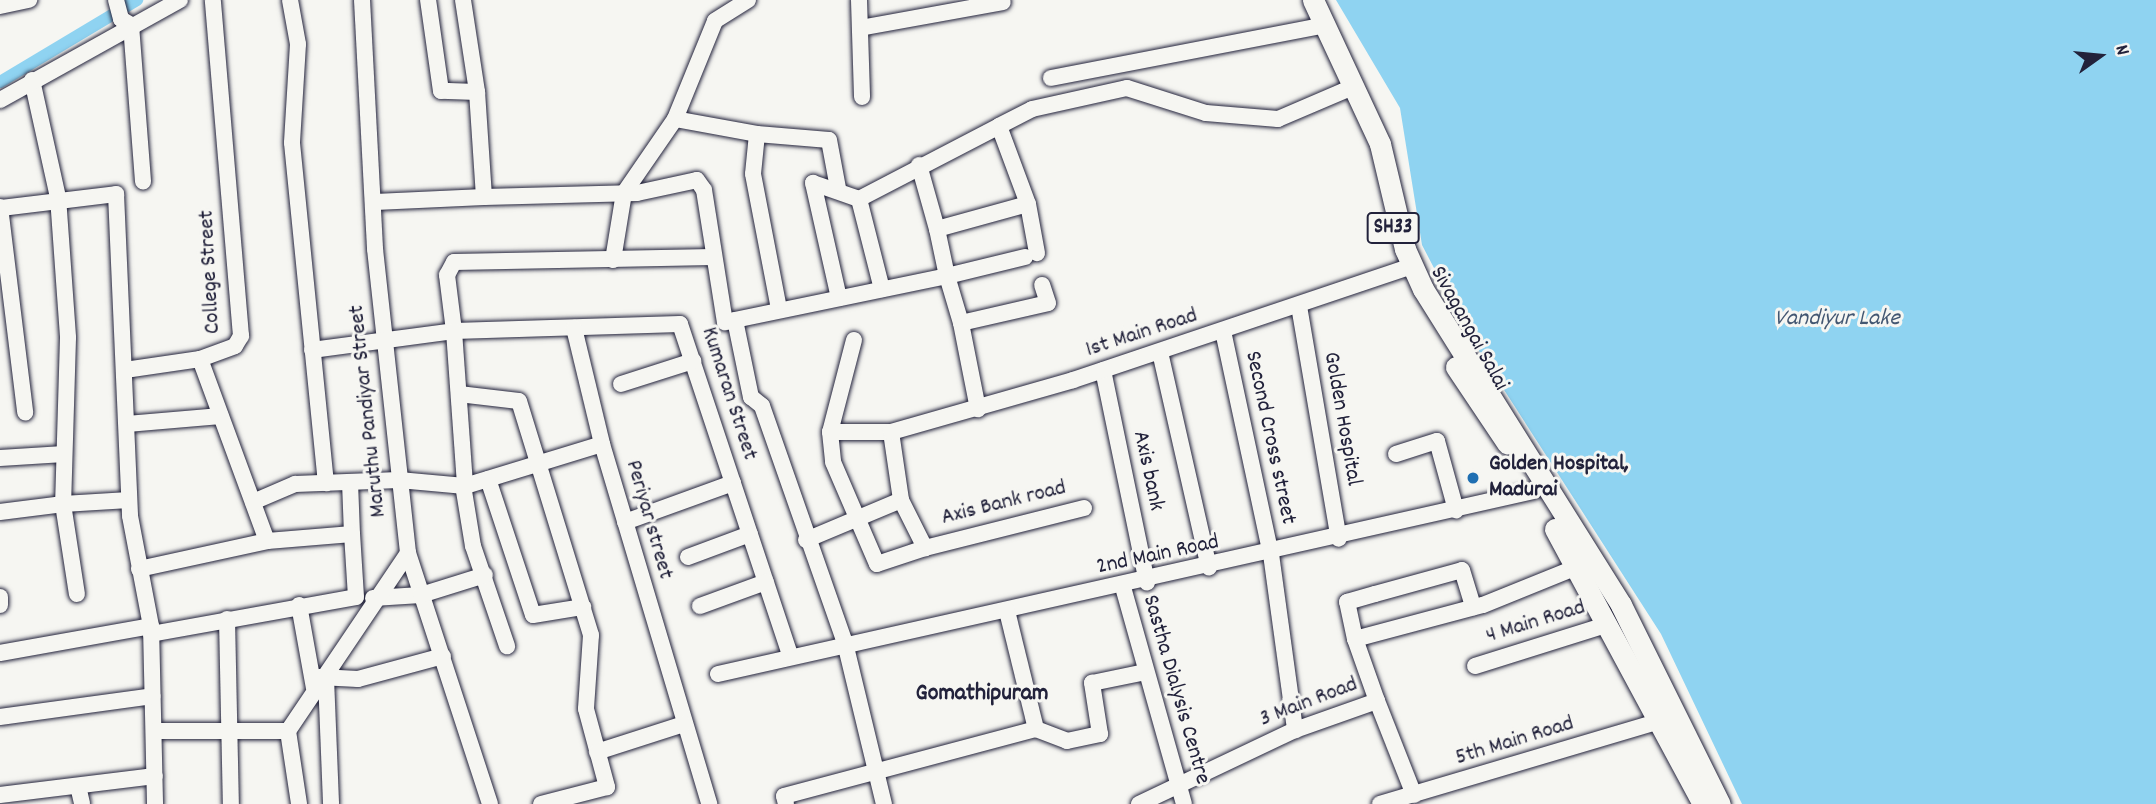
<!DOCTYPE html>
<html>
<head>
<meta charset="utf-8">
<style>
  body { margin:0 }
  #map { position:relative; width:2156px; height:804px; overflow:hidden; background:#f6f6f2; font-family:Dekko,sans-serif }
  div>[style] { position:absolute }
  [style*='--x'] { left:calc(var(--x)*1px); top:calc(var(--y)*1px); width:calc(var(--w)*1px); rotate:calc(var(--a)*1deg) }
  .water>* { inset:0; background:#8fd3f1 }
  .canal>* { height:12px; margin:-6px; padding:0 6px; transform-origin:6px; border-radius:6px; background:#8fd3f1 }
  .roads { filter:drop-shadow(0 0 2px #22223b) drop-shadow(0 0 2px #22223b) }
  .minor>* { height:16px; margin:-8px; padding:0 8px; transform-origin:8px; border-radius:8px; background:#f6f6f2 }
  .major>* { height:21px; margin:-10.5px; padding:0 10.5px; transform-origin:10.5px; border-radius:10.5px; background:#f6f6f2 }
  .dots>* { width:19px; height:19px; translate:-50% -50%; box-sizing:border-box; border:4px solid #f6f6f2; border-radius:50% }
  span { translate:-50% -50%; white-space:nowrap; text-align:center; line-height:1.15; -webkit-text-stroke:6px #f6f6f2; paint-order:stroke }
  .shield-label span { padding:2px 5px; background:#f6f6f2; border:2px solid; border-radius:5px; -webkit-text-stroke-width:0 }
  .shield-label { font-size:21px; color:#22223b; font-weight:700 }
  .street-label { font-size:23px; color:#22223b }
  .poi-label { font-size:23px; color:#22223b; font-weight:700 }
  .left { translate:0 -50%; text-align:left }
  .water-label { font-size:24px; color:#435772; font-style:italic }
  .neighbourhood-label { font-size:24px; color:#22223b; font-weight:700 }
  .north { position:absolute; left:2065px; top:21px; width:70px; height:70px; -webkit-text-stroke:5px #f6f6f2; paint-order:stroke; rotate:75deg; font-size:19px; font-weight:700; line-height:28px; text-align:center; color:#22223b }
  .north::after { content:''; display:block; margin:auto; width:24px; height:32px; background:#22223b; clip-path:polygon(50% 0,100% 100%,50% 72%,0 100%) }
</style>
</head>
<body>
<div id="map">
  <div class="water">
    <div style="clip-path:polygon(1336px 0,2156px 0,2156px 804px,1742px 804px,1661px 634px,1470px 337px,1422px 245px,1400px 108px)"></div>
  </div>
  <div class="canal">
    <div style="--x:0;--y:82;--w:160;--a:-30.9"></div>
  </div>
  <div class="roads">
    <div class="minor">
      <div style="--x:116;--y:0;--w:20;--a:75"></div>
      <div style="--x:121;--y:19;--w:12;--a:31"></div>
      <div style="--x:131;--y:25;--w:157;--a:85.6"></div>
      <div style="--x:290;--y:0;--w:45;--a:79.7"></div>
      <div style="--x:298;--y:44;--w:99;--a:93.5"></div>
      <div style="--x:292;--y:143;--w:342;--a:84.3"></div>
      <div style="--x:362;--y:0;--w:249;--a:87"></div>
      <div style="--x:375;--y:249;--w:306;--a:83.8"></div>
      <div style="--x:408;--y:553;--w:264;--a:71.9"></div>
      <div style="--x:463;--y:0;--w:93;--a:81.3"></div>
      <div style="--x:748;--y:0;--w:39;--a:148"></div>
      <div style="--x:715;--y:21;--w:106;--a:112.2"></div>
      <div style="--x:675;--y:119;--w:83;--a:10.4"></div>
      <div style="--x:757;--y:134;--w:40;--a:95.7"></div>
      <div style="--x:753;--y:174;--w:137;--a:79.1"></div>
      <div style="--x:859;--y:0;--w:97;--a:88.2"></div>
      <div style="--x:0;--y:6;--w:30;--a:-12"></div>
      <div style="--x:860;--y:28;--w:145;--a:-10.3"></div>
      <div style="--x:1051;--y:78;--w:270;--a:-10.9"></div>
      <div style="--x:32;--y:80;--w:120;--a:77.5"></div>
      <div style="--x:58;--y:197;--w:141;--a:85.9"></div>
      <div style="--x:68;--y:338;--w:166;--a:91.7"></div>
      <div style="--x:63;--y:504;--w:66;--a:-3.5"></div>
      <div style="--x:0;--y:100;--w:206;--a:-29.1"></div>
      <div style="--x:757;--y:134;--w:72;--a:4.8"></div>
      <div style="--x:829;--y:140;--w:49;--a:79.4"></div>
      <div style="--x:919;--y:165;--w:66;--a:74.3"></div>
      <div style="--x:484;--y:197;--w:153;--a:-1.5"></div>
      <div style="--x:637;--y:193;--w:61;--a:-12.2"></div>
      <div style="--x:697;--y:180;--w:12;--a:55"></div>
      <div style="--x:704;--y:190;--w:134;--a:81"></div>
      <div style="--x:725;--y:322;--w:227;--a:-11.7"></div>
      <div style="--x:947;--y:276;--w:48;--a:-102"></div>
      <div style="--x:937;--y:229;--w:94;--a:-15.4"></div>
      <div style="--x:1028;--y:204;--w:83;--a:-110.4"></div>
      <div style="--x:999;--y:126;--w:37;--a:-27"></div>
      <div style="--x:1032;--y:109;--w:97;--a:-12.5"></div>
      <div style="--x:1127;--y:88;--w:83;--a:17.6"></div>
      <div style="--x:1206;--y:113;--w:72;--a:4.8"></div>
      <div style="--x:1278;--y:119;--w:74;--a:-23.1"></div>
      <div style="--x:859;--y:199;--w:158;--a:-27.5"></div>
      <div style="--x:375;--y:202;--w:109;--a:-2.6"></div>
      <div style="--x:484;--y:197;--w:105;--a:-93.8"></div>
      <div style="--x:477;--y:92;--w:36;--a:-178"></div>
      <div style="--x:441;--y:91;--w:92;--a:-98.1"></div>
      <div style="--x:1028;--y:204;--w:50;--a:79.6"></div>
      <div style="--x:0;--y:207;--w:207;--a:83"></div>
      <div style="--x:1;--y:208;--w:116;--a:-6.9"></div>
      <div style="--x:116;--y:194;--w:322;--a:87.5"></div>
      <div style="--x:130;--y:516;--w:112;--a:79.2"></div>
      <div style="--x:151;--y:626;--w:178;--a:88.7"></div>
      <div style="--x:713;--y:257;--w:259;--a:178.9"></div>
      <div style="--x:454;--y:262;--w:15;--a:118"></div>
      <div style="--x:447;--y:275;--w:56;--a:82.9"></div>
      <div style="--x:454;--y:331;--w:226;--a:-1.8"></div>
      <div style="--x:680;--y:324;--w:348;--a:71.6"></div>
      <div style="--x:1025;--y:257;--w:80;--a:166.3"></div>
      <div style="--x:947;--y:276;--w:49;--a:73.4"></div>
      <div style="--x:961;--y:323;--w:89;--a:-12.9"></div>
      <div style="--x:1048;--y:303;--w:19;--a:-108"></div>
      <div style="--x:613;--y:260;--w:68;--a:-80.7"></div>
      <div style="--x:624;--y:193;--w:90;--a:-55.4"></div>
      <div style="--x:839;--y:298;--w:118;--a:-102.7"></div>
      <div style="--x:813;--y:183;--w:49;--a:19.2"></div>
      <div style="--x:859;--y:199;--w:93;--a:75.7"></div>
      <div style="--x:1299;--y:306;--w:236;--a:80.3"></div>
      <div style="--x:735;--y:320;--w:79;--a:78.3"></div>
      <div style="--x:751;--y:397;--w:14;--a:39"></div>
      <div style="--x:762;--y:406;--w:251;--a:70.7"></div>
      <div style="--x:845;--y:643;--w:166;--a:76.4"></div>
      <div style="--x:961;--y:323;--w:88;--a:78.8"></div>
      <div style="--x:574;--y:328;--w:119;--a:76.4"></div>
      <div style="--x:1223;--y:331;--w:228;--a:77.9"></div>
      <div style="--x:1271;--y:554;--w:178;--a:82.2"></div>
      <div style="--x:854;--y:340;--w:95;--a:104.6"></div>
      <div style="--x:830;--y:432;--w:30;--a:84"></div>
      <div style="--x:833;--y:462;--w:111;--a:66.7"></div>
      <div style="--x:877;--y:564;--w:51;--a:-18.4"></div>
      <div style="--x:312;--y:350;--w:143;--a:-7.6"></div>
      <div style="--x:454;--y:331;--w:155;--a:85.9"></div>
      <div style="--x:465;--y:486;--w:143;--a:-17"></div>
      <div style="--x:602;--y:444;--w:376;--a:73.4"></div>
      <div style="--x:1160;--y:352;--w:221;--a:77.2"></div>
      <div style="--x:125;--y:370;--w:76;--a:-8.3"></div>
      <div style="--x:1103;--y:370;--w:217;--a:78.3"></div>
      <div style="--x:621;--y:384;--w:76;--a:-17.7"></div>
      <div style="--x:459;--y:394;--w:60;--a:6.7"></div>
      <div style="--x:519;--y:401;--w:245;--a:72.9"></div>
      <div style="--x:591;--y:635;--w:74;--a:93.9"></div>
      <div style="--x:586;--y:709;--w:81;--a:74.9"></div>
      <div style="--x:607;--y:787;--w:68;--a:165.6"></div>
      <div style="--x:127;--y:424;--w:94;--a:-4.9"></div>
      <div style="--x:830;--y:432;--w:61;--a:0"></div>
      <div style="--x:891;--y:432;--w:69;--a:81.6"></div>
      <div style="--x:891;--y:432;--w:189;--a:-15.9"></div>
      <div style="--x:1073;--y:380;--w:350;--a:-18.6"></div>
      <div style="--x:1396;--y:454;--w:43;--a:-17.6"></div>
      <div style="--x:1437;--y:441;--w:72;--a:74.6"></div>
      <div style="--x:0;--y:458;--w:64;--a:-3.6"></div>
      <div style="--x:488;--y:479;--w:143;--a:71.7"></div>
      <div style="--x:533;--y:615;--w:51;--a:-9.1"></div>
      <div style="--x:350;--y:482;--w:52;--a:87.8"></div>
      <div style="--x:463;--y:485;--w:62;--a:80.7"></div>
      <div style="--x:473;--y:546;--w:106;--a:71.2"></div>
      <div style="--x:253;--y:502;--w:46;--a:-23.2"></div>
      <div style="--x:295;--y:484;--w:104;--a:-2.2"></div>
      <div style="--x:399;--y:480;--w:66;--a:5.2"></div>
      <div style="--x:0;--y:512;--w:64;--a:-7.2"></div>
      <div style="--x:63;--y:504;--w:91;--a:81.2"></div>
      <div style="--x:625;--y:522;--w:115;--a:-19.9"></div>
      <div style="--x:806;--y:540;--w:103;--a:-22.8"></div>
      <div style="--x:901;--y:500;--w:54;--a:63.4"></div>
      <div style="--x:925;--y:548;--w:164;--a:-14.1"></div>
      <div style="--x:688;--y:557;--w:66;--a:-20.4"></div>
      <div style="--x:139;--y:569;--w:131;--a:-12.3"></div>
      <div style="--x:267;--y:541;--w:194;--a:-110.2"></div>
      <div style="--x:200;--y:359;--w:37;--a:-20"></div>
      <div style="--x:235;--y:346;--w:12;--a:-59"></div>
      <div style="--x:241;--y:336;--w:337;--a:-94.8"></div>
      <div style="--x:1123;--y:587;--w:225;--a:74.3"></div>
      <div style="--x:0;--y:597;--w:8;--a:90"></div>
      <div style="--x:373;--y:598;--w:48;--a:-3.6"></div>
      <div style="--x:421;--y:595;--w:67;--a:-17.4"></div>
      <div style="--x:299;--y:605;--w:84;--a:79.8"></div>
      <div style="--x:700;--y:606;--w:70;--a:-20"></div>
      <div style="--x:227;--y:619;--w:185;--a:88.8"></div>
      <div style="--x:151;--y:634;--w:208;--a:-10.2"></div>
      <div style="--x:356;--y:597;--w:63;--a:-93.6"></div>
      <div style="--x:352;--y:534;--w:85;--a:175.3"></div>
      <div style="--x:1355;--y:639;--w:38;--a:-102"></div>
      <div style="--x:1347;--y:602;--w:29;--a:-16"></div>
      <div style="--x:1375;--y:594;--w:90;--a:-15.4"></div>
      <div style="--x:1462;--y:570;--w:39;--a:73"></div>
      <div style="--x:0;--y:653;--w:153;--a:-10.1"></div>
      <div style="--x:1475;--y:666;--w:140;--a:-17.4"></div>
      <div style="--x:718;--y:674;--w:836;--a:-12.64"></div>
      <div style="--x:319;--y:677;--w:39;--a:3"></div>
      <div style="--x:358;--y:679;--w:88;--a:-15.1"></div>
      <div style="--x:326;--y:678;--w:126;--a:87.7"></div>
      <div style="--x:1377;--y:701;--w:101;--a:68.5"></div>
      <div style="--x:0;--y:717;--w:154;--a:-7.8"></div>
      <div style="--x:1036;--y:729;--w:33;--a:21"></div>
      <div style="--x:1067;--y:741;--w:34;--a:-12"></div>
      <div style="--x:1100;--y:734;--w:52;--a:-98.9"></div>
      <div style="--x:1092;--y:683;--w:54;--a:-11.7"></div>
      <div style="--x:155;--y:731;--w:133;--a:0"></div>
      <div style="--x:288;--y:731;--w:215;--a:-56"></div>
      <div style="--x:288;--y:731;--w:74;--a:81.4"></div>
      <div style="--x:597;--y:752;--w:91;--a:-17.8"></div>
      <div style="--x:78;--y:786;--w:18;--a:77"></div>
      <div style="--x:0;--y:795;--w:156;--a:-7"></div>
      <div style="--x:786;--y:804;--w:8;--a:-104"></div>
      <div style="--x:784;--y:796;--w:261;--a:-14.9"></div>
      <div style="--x:1036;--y:729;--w:122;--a:-103.8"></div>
      <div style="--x:1139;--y:804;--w:173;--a:-25.4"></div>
      <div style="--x:1295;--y:730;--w:87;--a:-19.5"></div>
      <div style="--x:1377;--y:701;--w:66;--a:-109.5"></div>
      <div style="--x:1355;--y:639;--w:132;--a:-14.9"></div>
      <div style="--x:1483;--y:605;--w:101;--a:-22"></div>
      <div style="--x:1380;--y:804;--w:295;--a:-16.5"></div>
    </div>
    <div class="major">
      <div style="--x:1313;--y:0;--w:159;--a:65"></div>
      <div style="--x:1380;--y:144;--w:108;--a:76.6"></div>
      <div style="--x:1405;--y:249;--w:44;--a:65.8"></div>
      <div style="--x:1423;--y:289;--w:373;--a:57.9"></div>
      <div style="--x:1621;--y:605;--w:222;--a:63.6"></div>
      <div style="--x:1456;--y:367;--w:92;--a:56.1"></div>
      <div style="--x:1555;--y:529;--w:312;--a:61.7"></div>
    </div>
  </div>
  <div class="dots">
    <div style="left:1473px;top:478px;background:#1f6fb2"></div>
  </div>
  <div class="shield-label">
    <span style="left:1393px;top:228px">SH33</span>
  </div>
  <div class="street-label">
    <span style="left:211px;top:272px;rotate:-93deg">College Street</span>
    <span style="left:1468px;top:329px;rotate:61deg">Sivagangai Salai</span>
    <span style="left:1142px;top:334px;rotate:-18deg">1st Main Road</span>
    <span style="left:728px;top:394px;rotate:72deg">Kumaran Street</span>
    <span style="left:369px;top:411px;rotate:-96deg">Maruthu Pandiyar Street</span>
    <span style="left:1341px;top:419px;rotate:80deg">Golden Hospital</span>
    <span style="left:1269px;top:438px;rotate:78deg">Second Cross street</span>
    <span style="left:1147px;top:471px;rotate:78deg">Axis bank</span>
    <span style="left:1004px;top:504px;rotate:-14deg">Axis Bank road</span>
    <span style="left:648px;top:520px;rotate:74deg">Periyar street</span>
    <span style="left:1158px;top:556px;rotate:-12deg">2nd Main Road</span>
    <span style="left:1536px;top:623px;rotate:-17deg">4 Main Road</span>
    <span style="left:1175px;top:690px;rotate:74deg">Sastha Dialysis Centre</span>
    <span style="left:1309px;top:703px;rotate:-21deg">3 Main Road</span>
    <span style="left:1515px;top:742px;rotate:-17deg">5th Main Road</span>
  </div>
  <div class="poi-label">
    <span class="left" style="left:1489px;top:478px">Golden Hospital,<br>Madurai</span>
  </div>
  <div class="water-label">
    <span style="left:1837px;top:320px">Vandiyur Lake</span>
  </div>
  <div class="neighbourhood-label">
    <span style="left:982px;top:695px">Gomathipuram</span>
  </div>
  <div class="north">N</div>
</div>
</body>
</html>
